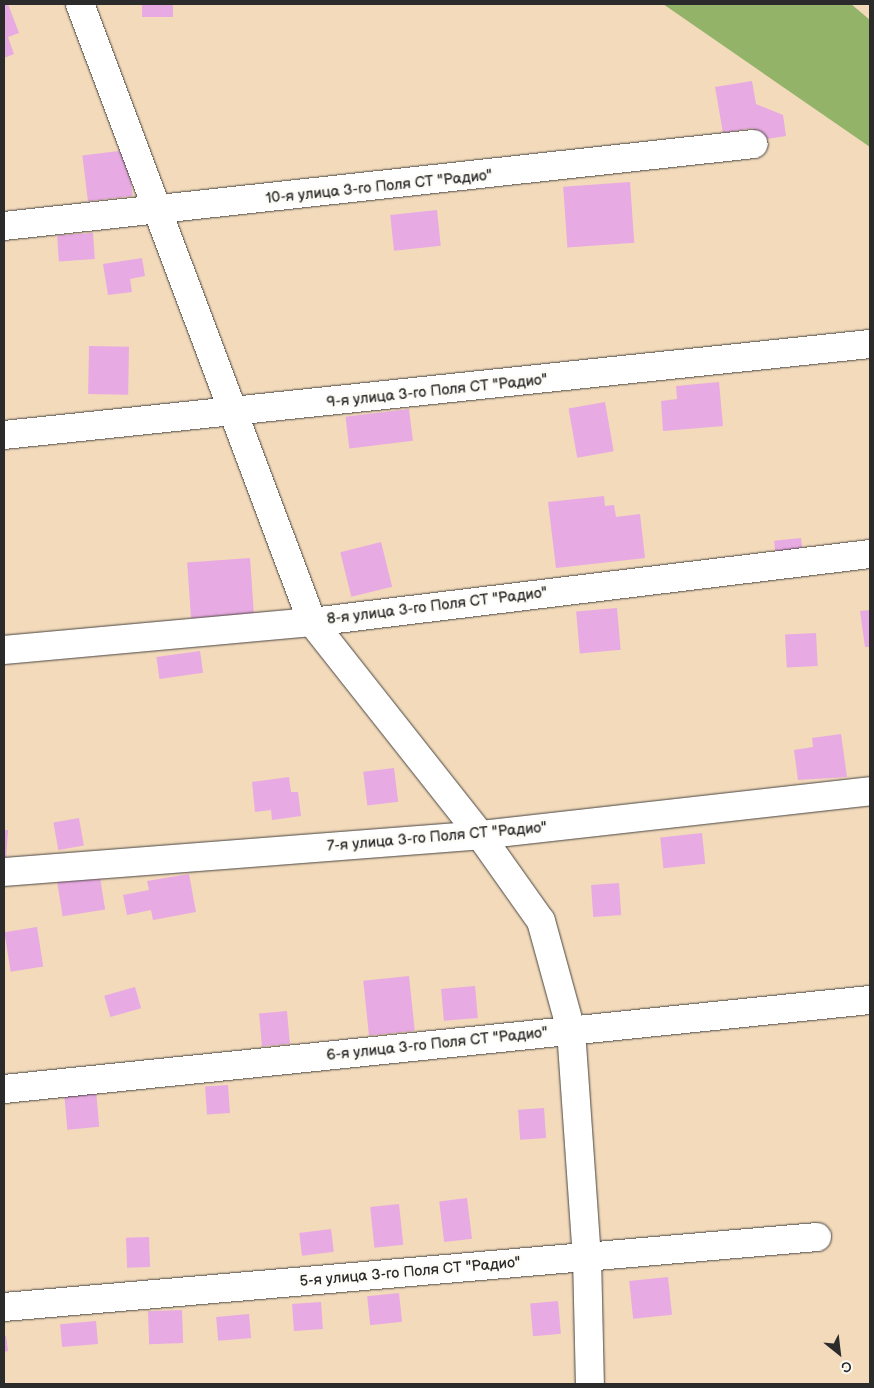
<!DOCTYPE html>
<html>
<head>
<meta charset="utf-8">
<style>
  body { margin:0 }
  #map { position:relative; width:874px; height:1388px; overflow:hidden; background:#f2dabb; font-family:"Balsamiq Sans",sans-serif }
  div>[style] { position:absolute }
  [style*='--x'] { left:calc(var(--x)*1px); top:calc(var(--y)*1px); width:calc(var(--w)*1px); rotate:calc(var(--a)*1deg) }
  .forest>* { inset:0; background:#93b468 }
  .building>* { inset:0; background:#e8aae2; transform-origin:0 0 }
  .roads { filter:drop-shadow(0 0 1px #494541) drop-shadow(0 0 1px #494541) }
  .minor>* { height:28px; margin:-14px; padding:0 14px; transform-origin:14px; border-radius:14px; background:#fff }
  span { translate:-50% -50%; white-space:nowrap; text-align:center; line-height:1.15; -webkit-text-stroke:5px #fdfcf7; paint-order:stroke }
  .street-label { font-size:15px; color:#2b2b2b }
  .frame { position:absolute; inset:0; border:5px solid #2b2b2b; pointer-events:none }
  .north { position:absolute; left:814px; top:1328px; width:50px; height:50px; -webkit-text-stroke:4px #fdfcf7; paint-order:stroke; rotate:151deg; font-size:14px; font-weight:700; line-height:20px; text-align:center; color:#2b2b2b }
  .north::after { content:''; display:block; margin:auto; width:18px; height:22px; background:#2b2b2b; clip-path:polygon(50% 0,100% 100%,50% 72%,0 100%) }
</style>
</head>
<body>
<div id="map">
  <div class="forest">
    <div style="clip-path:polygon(663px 4px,851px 4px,870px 20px,870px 147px)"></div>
  </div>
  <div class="building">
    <div style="clip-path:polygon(4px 4px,8px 4px,19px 33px,8px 37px,14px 54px,4px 58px)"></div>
    <div style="left:142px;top:4px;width:31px;height:13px"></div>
    <div style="clip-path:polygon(752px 81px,756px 104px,783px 115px,786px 136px,755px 141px,753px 128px,723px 133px,715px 87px)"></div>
    <div style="left:127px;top:150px;width:46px;height:45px;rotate:83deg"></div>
    <div style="left:630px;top:182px;width:61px;height:67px;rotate:86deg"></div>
    <div style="left:437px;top:210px;width:36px;height:47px;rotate:84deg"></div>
    <div style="left:93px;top:233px;width:26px;height:36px;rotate:86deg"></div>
    <div style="clip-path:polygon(142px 258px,145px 276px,130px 279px,132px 292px,108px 295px,103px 264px)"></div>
    <div style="left:89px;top:346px;width:40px;height:48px;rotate:1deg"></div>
    <div style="clip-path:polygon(719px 382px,723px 426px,663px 431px,661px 401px,677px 399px,676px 386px)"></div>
    <div style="left:605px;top:402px;width:50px;height:37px;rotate:80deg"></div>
    <div style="left:409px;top:409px;width:32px;height:64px;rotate:83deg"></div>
    <div style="clip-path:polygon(604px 496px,605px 506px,614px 505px,616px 517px,640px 514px,645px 558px,556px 568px,548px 502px)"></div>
    <div style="left:801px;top:538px;width:19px;height:27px;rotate:84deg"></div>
    <div style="left:381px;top:542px;width:46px;height:42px;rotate:76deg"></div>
    <div style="left:250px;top:558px;width:56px;height:63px;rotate:86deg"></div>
    <div style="left:617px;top:608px;width:42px;height:41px;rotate:85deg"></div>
    <div style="clip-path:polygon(870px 610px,870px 647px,865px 647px,860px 611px)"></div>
    <div style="left:816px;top:633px;width:33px;height:31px;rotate:87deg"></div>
    <div style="left:200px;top:651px;width:22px;height:44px;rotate:82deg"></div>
    <div style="clip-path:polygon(841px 734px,847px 777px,798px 780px,794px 750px,813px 747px,812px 738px)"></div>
    <div style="left:394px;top:768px;width:34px;height:31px;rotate:83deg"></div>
    <div style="clip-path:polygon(289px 777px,291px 792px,298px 792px,301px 816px,272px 820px,271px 810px,255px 812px,252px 782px)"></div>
    <div style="left:79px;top:818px;width:28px;height:26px;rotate:80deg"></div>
    <div style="clip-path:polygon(4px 830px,8px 830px,6px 858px,4px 858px)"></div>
    <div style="left:702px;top:833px;width:31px;height:42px;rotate:84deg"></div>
    <div style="left:99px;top:871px;width:39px;height:43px;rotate:81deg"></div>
    <div style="clip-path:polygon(189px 874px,196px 912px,153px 920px,151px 910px,127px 915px,123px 895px,149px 890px,147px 881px)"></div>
    <div style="left:619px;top:883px;width:32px;height:28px;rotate:86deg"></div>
    <div style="left:37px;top:927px;width:40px;height:33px;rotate:81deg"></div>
    <div style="left:409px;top:976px;width:55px;height:46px;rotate:84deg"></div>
    <div style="left:475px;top:986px;width:32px;height:34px;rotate:85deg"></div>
    <div style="left:135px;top:987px;width:22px;height:32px;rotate:74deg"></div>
    <div style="left:287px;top:1011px;width:33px;height:28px;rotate:85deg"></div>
    <div style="left:228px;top:1085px;width:28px;height:23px;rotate:86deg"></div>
    <div style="left:96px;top:1090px;width:37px;height:32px;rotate:85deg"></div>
    <div style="left:544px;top:1108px;width:30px;height:26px;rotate:86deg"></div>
    <div style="left:467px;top:1198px;width:41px;height:28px;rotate:83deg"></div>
    <div style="left:399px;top:1204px;width:41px;height:29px;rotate:84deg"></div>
    <div style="left:331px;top:1229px;width:23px;height:32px;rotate:83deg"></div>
    <div style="left:149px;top:1237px;width:30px;height:23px;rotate:88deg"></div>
    <div style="left:668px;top:1277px;width:38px;height:39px;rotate:84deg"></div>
    <div style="left:399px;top:1293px;width:29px;height:32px;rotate:84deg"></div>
    <div style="left:558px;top:1301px;width:33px;height:28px;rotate:85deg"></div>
    <div style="left:321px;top:1302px;width:27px;height:29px;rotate:86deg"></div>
    <div style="left:182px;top:1310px;width:33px;height:34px;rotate:88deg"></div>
    <div style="left:249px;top:1314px;width:24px;height:33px;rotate:85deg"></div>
    <div style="left:96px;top:1321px;width:23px;height:36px;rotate:85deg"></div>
    <div style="clip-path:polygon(4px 1336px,6px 1336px,8px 1351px,4px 1352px)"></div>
  </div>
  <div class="roads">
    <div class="minor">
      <div style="--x:80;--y:4;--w:660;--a:69.42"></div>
      <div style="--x:312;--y:622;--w:271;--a:51.7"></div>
      <div style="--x:480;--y:835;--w:105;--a:54.7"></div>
      <div style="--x:541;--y:921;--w:113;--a:74.6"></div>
      <div style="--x:571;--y:1030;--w:227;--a:86"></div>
      <div style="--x:587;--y:1256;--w:128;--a:88.7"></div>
      <div style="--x:4;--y:226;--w:754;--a:-6.24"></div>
      <div style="--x:4;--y:435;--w:871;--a:-6"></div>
      <div style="--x:4;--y:650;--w:309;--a:-5.2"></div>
      <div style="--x:312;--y:622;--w:562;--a:-6.95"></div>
      <div style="--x:4;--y:872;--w:477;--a:-4.4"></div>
      <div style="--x:480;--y:835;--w:392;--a:-6.4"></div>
      <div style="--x:4;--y:1089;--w:871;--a:-5.87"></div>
      <div style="--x:4;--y:1307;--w:816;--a:-4.92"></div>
    </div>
  </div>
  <div class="street-label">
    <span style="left:379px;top:187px;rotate:-6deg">10-я улица 3-го Поля СТ "Радио"</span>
    <span style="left:437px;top:391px;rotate:-6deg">9-я улица 3-го Поля СТ "Радио"</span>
    <span style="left:437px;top:606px;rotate:-7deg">8-я улица 3-го Поля СТ "Радио"</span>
    <span style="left:437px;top:837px;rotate:-5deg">7-я улица 3-го Поля СТ "Радио"</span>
    <span style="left:437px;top:1044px;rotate:-6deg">6-я улица 3-го Поля СТ "Радио"</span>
    <span style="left:410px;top:1272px;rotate:-5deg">5-я улица 3-го Поля СТ "Радио"</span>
  </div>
  <div class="frame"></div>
  <div class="north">С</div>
</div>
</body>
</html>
